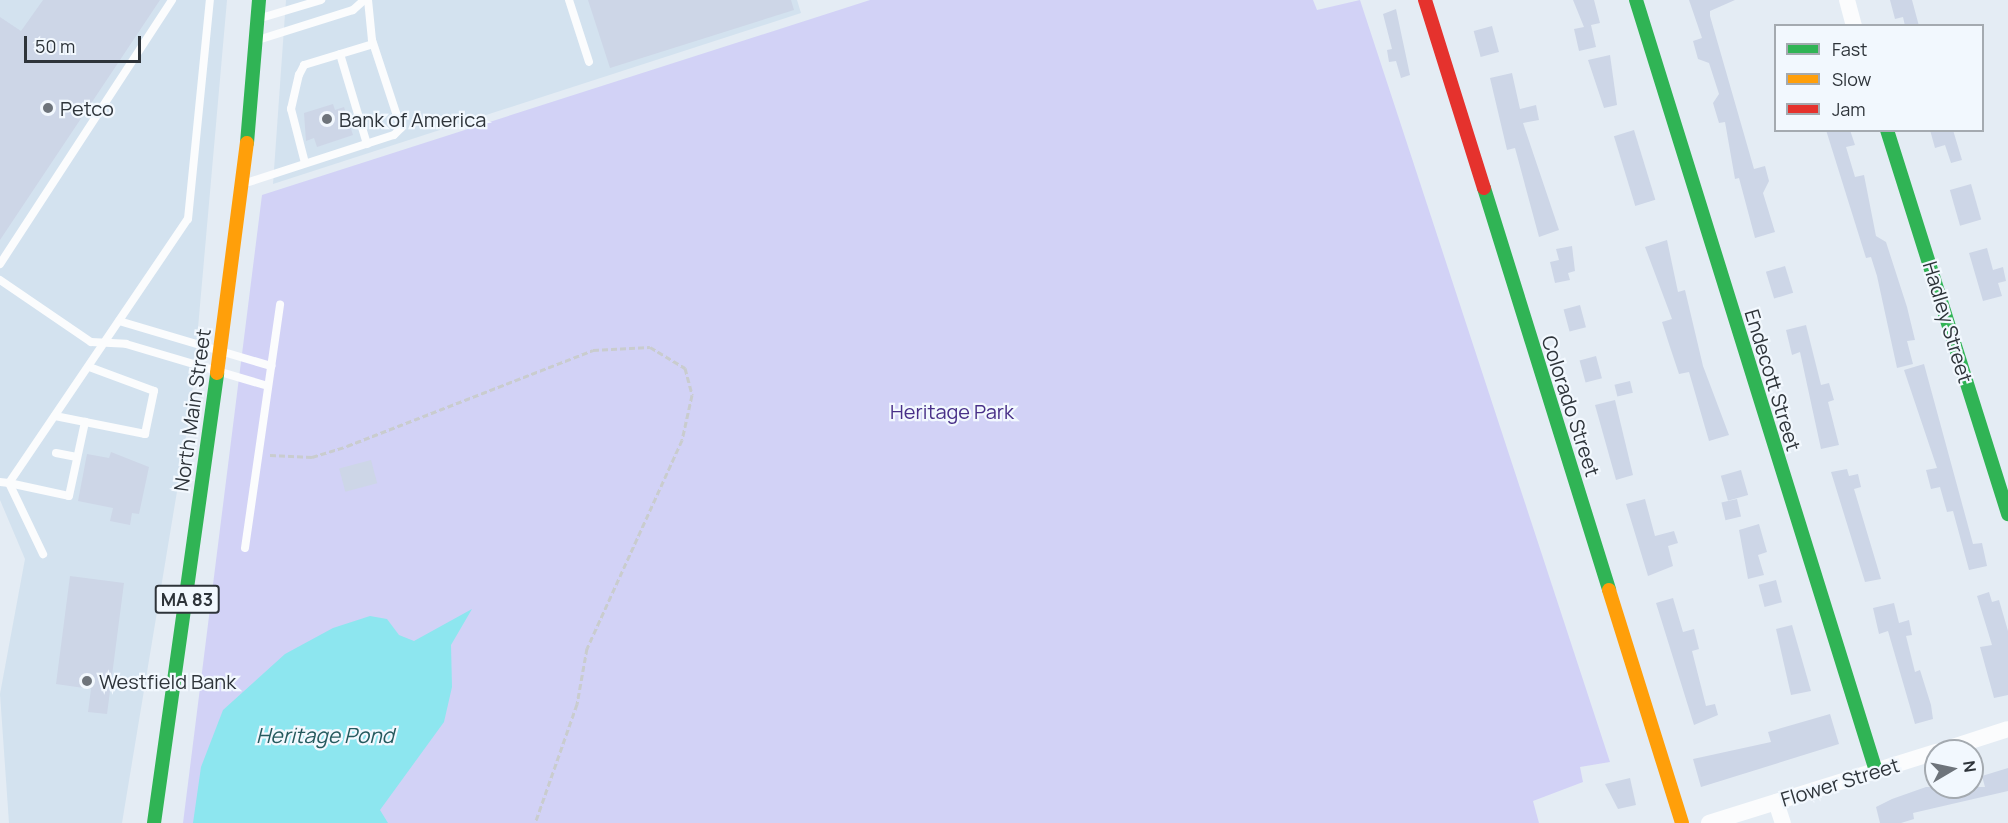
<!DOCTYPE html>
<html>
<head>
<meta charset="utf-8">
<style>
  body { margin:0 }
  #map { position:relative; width:2008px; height:823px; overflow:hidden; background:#e4ecf4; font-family:Manrope,sans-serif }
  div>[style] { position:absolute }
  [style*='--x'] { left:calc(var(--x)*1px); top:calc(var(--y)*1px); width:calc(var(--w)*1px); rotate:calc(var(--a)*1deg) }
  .built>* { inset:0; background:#d3e2ef }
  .green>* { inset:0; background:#d2d2f6 }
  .water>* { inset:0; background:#8de6ef }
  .building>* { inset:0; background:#cdd6e7; transform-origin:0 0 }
  .path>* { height:3px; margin-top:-1.5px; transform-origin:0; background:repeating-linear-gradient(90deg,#c9ccce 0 6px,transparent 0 9px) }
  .lane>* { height:8px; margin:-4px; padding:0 4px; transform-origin:4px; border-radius:4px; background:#fbfcfd }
  .street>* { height:16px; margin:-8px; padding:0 8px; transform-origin:8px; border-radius:8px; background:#fbfcfd }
  .fast>* { height:14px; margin:-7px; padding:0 7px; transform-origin:7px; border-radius:7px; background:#30b455 }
  .slow>* { height:14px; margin:-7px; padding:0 7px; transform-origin:7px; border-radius:7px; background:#ff9f0a }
  .jam>* { height:14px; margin:-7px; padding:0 7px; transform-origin:7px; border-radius:7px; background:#e5322d }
  .dots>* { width:16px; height:16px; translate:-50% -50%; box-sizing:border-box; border:3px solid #f2f8fe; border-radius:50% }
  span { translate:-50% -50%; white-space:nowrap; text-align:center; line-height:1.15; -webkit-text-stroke:4.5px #f2f8fe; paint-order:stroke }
  .shield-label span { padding:2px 4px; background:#f2f8fe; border:2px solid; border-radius:4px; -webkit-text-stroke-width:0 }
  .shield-label { font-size:18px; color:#2e343a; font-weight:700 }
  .poi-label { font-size:20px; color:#2e343a }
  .left { translate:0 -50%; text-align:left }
  .street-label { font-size:20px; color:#2e343a }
  .park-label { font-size:20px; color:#483088 }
  .water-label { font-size:21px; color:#255a5e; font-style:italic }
  .legend { position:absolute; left:1774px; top:24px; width:210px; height:108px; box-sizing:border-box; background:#f2f8fe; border:2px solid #a4aab0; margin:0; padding:8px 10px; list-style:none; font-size:18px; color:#2e343a }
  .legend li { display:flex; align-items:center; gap:12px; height:30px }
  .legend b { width:30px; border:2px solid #a4aab0 }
  .north { position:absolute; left:1924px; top:739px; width:60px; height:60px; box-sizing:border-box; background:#f2f8fe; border:2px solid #a4aab0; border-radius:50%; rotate:81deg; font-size:16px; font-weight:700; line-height:24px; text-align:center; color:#2e343a }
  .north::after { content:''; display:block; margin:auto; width:21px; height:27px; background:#6e747b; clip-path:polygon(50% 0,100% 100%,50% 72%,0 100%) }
  .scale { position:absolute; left:24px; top:36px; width:117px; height:27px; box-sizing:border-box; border:3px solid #2e343a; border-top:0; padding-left:8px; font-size:18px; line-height:21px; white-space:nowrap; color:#2e343a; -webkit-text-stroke:4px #f2f8fe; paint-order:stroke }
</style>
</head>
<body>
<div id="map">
  <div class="built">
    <div style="clip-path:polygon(0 0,227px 0,191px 407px,122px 823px,9px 823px,0 694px,25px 559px,0 500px)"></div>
    <div style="clip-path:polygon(286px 0,797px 0,801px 13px,273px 184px)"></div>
  </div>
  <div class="green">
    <div style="clip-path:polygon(870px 0,1313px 0,1317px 10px,1360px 0,1610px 762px,1580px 767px,1583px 782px,1533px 801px,1539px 823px,183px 823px,262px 195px)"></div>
  </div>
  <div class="water">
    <div style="clip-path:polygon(472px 609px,451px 645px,452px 687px,444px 722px,380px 810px,388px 823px,193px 823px,201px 767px,223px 710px,285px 654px,333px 628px,370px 616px,387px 619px,399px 635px,414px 641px)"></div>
  </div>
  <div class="building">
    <div style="clip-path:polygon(43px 0,160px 0,0 240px,0 17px,21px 31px)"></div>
    <div style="clip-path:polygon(588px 0,791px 0,794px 10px,610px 68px)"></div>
    <div style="clip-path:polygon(1573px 0,1594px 0,1600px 23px,1591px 25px,1596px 47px,1579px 51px,1574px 29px,1584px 27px)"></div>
    <div style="clip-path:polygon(1689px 0,1735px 0,1710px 11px,1710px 16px,1754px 169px,1765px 166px,1769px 181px,1763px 193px,1775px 232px,1755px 238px,1739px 178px,1735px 179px,1725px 122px,1719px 123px,1713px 103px,1719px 94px,1709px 63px,1698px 59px,1693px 41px,1702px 38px)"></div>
    <div style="clip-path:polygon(1890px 0,1912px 0,1919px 26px,1905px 26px,1903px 17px,1895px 19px)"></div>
    <div style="clip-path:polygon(1396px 9px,1410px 75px,1401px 78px,1396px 61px,1389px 62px,1387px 50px,1392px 49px,1383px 14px)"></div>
    <div style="left:1492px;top:26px;width:27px;height:19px;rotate:75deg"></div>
    <div style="clip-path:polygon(1610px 55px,1617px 105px,1604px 108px,1588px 60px)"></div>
    <div style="clip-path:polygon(1512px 73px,1520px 109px,1536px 105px,1539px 120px,1523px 123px,1559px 230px,1539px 237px,1515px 148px,1507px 150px,1490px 78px)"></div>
    <div style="clip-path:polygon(333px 104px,335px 110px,344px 107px,353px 135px,317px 147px,314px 138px,306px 141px,304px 113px)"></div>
    <div style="left:1634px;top:130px;width:73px;height:21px;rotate:73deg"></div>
    <div style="clip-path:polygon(1826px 130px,1850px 130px,1855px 145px,1846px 147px,1855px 177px,1864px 175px,1876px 236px,1886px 242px,1907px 307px,1915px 340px,1907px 341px,1913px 364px,1897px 368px,1877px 276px,1871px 257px,1866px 258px)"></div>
    <div style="clip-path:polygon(1930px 130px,1953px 130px,1962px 160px,1951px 163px,1945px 145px,1935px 148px)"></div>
    <div style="left:1971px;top:184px;width:37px;height:22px;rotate:74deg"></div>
    <div style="clip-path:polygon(1667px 240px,1678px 292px,1685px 290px,1703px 366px,1729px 435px,1709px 441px,1689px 372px,1679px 374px,1669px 344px,1662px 322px,1672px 319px,1645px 247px)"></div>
    <div style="clip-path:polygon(1572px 246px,1575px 271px,1568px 273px,1570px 280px,1555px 283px,1550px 262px,1559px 260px,1556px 249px)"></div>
    <div style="clip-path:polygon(1987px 248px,1993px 270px,2003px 267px,2006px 281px,1998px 283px,2002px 296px,1983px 301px,1969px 253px)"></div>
    <div style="left:1785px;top:266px;width:28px;height:20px;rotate:73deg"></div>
    <div style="left:1580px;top:305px;width:23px;height:17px;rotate:75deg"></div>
    <div style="clip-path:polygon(1806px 325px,1821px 385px,1829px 383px,1834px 400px,1828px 402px,1839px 445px,1821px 449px,1800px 352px,1792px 355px,1786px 330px)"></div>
    <div style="left:1596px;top:356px;width:23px;height:17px;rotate:75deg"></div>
    <div style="clip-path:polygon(1924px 364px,1973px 544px,1982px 543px,1987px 566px,1969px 570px,1953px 511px,1947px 512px,1940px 487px,1931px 489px,1926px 470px,1937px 468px,1904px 370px)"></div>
    <div style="left:1630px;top:381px;width:12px;height:16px;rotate:76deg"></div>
    <div style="clip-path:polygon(1615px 400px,1633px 475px,1616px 480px,1595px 405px)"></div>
    <div style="clip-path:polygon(111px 452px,149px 467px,139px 514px,132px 513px,130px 525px,110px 521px,113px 508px,78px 501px,87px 454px,109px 458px)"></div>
    <div style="left:371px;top:460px;width:24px;height:33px;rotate:75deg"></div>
    <div style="clip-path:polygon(1847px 469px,1849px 476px,1858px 474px,1861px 487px,1854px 489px,1881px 579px,1865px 582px,1831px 472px)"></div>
    <div style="left:1741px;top:470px;width:26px;height:21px;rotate:74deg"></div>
    <div style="clip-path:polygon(1645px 499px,1655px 536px,1674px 531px,1678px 543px,1668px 546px,1673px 566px,1648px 576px,1626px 504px)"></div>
    <div style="left:1737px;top:499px;width:18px;height:16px;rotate:77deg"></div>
    <div style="clip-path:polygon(1759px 524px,1767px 552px,1758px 555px,1764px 575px,1748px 579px,1739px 530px)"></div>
    <div style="clip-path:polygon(70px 576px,124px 583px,107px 714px,88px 712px,91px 689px,56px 684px)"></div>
    <div style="left:1776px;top:580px;width:23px;height:18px;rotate:75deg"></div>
    <div style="clip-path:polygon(1989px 592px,1992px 602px,1999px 600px,2008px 631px,2008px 695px,1994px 698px,1980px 647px,1992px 645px,1977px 596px)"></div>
    <div style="clip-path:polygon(1673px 598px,1683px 632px,1694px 629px,1699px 649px,1692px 651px,1706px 706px,1715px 704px,1718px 715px,1694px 725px,1656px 603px)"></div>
    <div style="clip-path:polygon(1894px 603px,1899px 623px,1909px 620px,1912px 635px,1906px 636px,1915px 672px,1920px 670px,1931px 705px,1933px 719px,1915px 724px,1888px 631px,1879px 634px,1873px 608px)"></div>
    <div style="clip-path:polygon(1792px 625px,1811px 691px,1791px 695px,1776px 629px)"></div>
    <div style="clip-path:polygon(1830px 714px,1839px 744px,1701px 787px,1693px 759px,1771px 742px,1768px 732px)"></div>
    <div style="clip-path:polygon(2008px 768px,2008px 791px,1913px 813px,1914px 819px,1901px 823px,1880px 823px,1876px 807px,1892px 799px,1926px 787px,1985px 787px,1982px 776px)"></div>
    <div style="clip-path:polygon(1630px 778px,1636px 805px,1618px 809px,1605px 784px)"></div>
  </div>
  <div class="path">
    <div style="--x:270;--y:455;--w:42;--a:2.7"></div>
    <div style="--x:312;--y:457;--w:37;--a:-17"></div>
    <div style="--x:347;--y:446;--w:264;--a:-21.3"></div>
    <div style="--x:593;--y:350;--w:57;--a:-3"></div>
    <div style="--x:650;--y:347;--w:41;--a:31"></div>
    <div style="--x:685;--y:368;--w:28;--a:75"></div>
    <div style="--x:692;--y:395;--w:46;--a:102.5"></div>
    <div style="--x:682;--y:440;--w:229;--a:114.5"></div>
    <div style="--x:587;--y:648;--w:57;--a:100.1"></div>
    <div style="--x:577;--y:704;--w:126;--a:109.4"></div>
  </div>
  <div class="lane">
    <div style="--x:569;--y:0;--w:65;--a:72.1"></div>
    <div style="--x:261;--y:18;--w:63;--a:-16.7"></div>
    <div style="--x:261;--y:39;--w:96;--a:-17.5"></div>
    <div style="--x:353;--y:10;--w:15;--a:-42"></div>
    <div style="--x:340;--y:54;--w:94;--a:73.3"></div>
    <div style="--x:305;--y:163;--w:56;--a:-104.5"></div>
    <div style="--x:291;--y:109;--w:35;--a:-77"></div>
    <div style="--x:299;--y:75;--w:11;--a:-63"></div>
    <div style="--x:304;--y:65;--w:72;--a:-16.9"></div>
    <div style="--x:249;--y:182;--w:152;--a:-18"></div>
    <div style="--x:394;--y:135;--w:10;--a:-45"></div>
    <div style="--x:401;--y:128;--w:93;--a:-108.2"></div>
    <div style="--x:372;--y:40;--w:40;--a:-95.7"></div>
    <div style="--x:0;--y:264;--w:315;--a:-56.9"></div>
    <div style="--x:0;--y:280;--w:110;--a:34.3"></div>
    <div style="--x:91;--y:342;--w:35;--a:3"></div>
    <div style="--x:126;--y:344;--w:148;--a:16.5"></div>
    <div style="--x:119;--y:321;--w:159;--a:16.5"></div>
    <div style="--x:55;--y:416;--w:92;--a:11.3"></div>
    <div style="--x:145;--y:434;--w:44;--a:-78.2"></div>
    <div style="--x:154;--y:391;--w:69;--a:-159.7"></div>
    <div style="--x:56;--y:453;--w:21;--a:11"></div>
    <div style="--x:0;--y:482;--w:9;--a:6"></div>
    <div style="--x:9;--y:483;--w:319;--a:-55.9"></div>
    <div style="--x:188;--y:219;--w:220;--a:-84.3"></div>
    <div style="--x:9;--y:483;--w:61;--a:12.2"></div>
    <div style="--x:69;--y:496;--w:76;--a:-77.8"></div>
    <div style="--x:9;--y:483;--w:79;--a:64.4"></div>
    <div style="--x:245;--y:548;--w:246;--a:-81.8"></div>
  </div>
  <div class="street">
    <div style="--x:1847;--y:0;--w:27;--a:75"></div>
    <div style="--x:1940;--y:751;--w:71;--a:-17.9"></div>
    <div style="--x:1776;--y:802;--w:22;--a:72"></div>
    <div style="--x:1709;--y:823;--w:238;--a:-17.4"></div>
  </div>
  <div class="fast">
    <div style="--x:1636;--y:0;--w:807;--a:72.71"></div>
    <div style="--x:1887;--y:130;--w:403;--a:72.5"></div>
    <div style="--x:247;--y:143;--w:144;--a:-85.2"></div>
    <div style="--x:1484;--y:188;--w:421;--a:72.7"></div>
    <div style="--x:154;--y:823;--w:454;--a:-82"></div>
  </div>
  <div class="slow">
    <div style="--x:217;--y:373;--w:232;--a:-82.6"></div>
    <div style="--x:1609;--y:590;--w:244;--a:72.6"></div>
  </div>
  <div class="jam">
    <div style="--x:1425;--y:0;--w:197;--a:72.6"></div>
  </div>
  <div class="dots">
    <div style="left:48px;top:108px;background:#6e747b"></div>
    <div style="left:327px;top:119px;background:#6e747b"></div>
    <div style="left:87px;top:681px;background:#6e747b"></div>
  </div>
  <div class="shield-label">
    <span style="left:187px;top:599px">MA 83</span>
  </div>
  <div class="poi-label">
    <span class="left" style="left:60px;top:108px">Petco</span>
    <span class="left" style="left:339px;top:119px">Bank of America</span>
    <span class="left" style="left:99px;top:681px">Westfield Bank</span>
  </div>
  <div class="street-label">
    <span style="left:1948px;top:322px;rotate:73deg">Hadley Street</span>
    <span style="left:1773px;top:380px;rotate:73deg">Endecott Street</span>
    <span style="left:1571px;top:406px;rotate:72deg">Colorado Street</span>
    <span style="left:192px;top:410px;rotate:-82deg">North Main Street</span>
    <span style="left:1840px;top:782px;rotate:-17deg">Flower Street</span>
  </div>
  <div class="park-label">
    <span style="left:952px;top:411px">Heritage Park</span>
  </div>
  <div class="water-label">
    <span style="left:325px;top:735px">Heritage Pond</span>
  </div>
  <ul class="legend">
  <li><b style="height:8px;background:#30b455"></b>Fast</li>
  <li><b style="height:8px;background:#ff9f0a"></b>Slow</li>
  <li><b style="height:8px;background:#e5322d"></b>Jam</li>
  </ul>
  <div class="north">N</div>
  <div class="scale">50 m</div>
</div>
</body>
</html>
